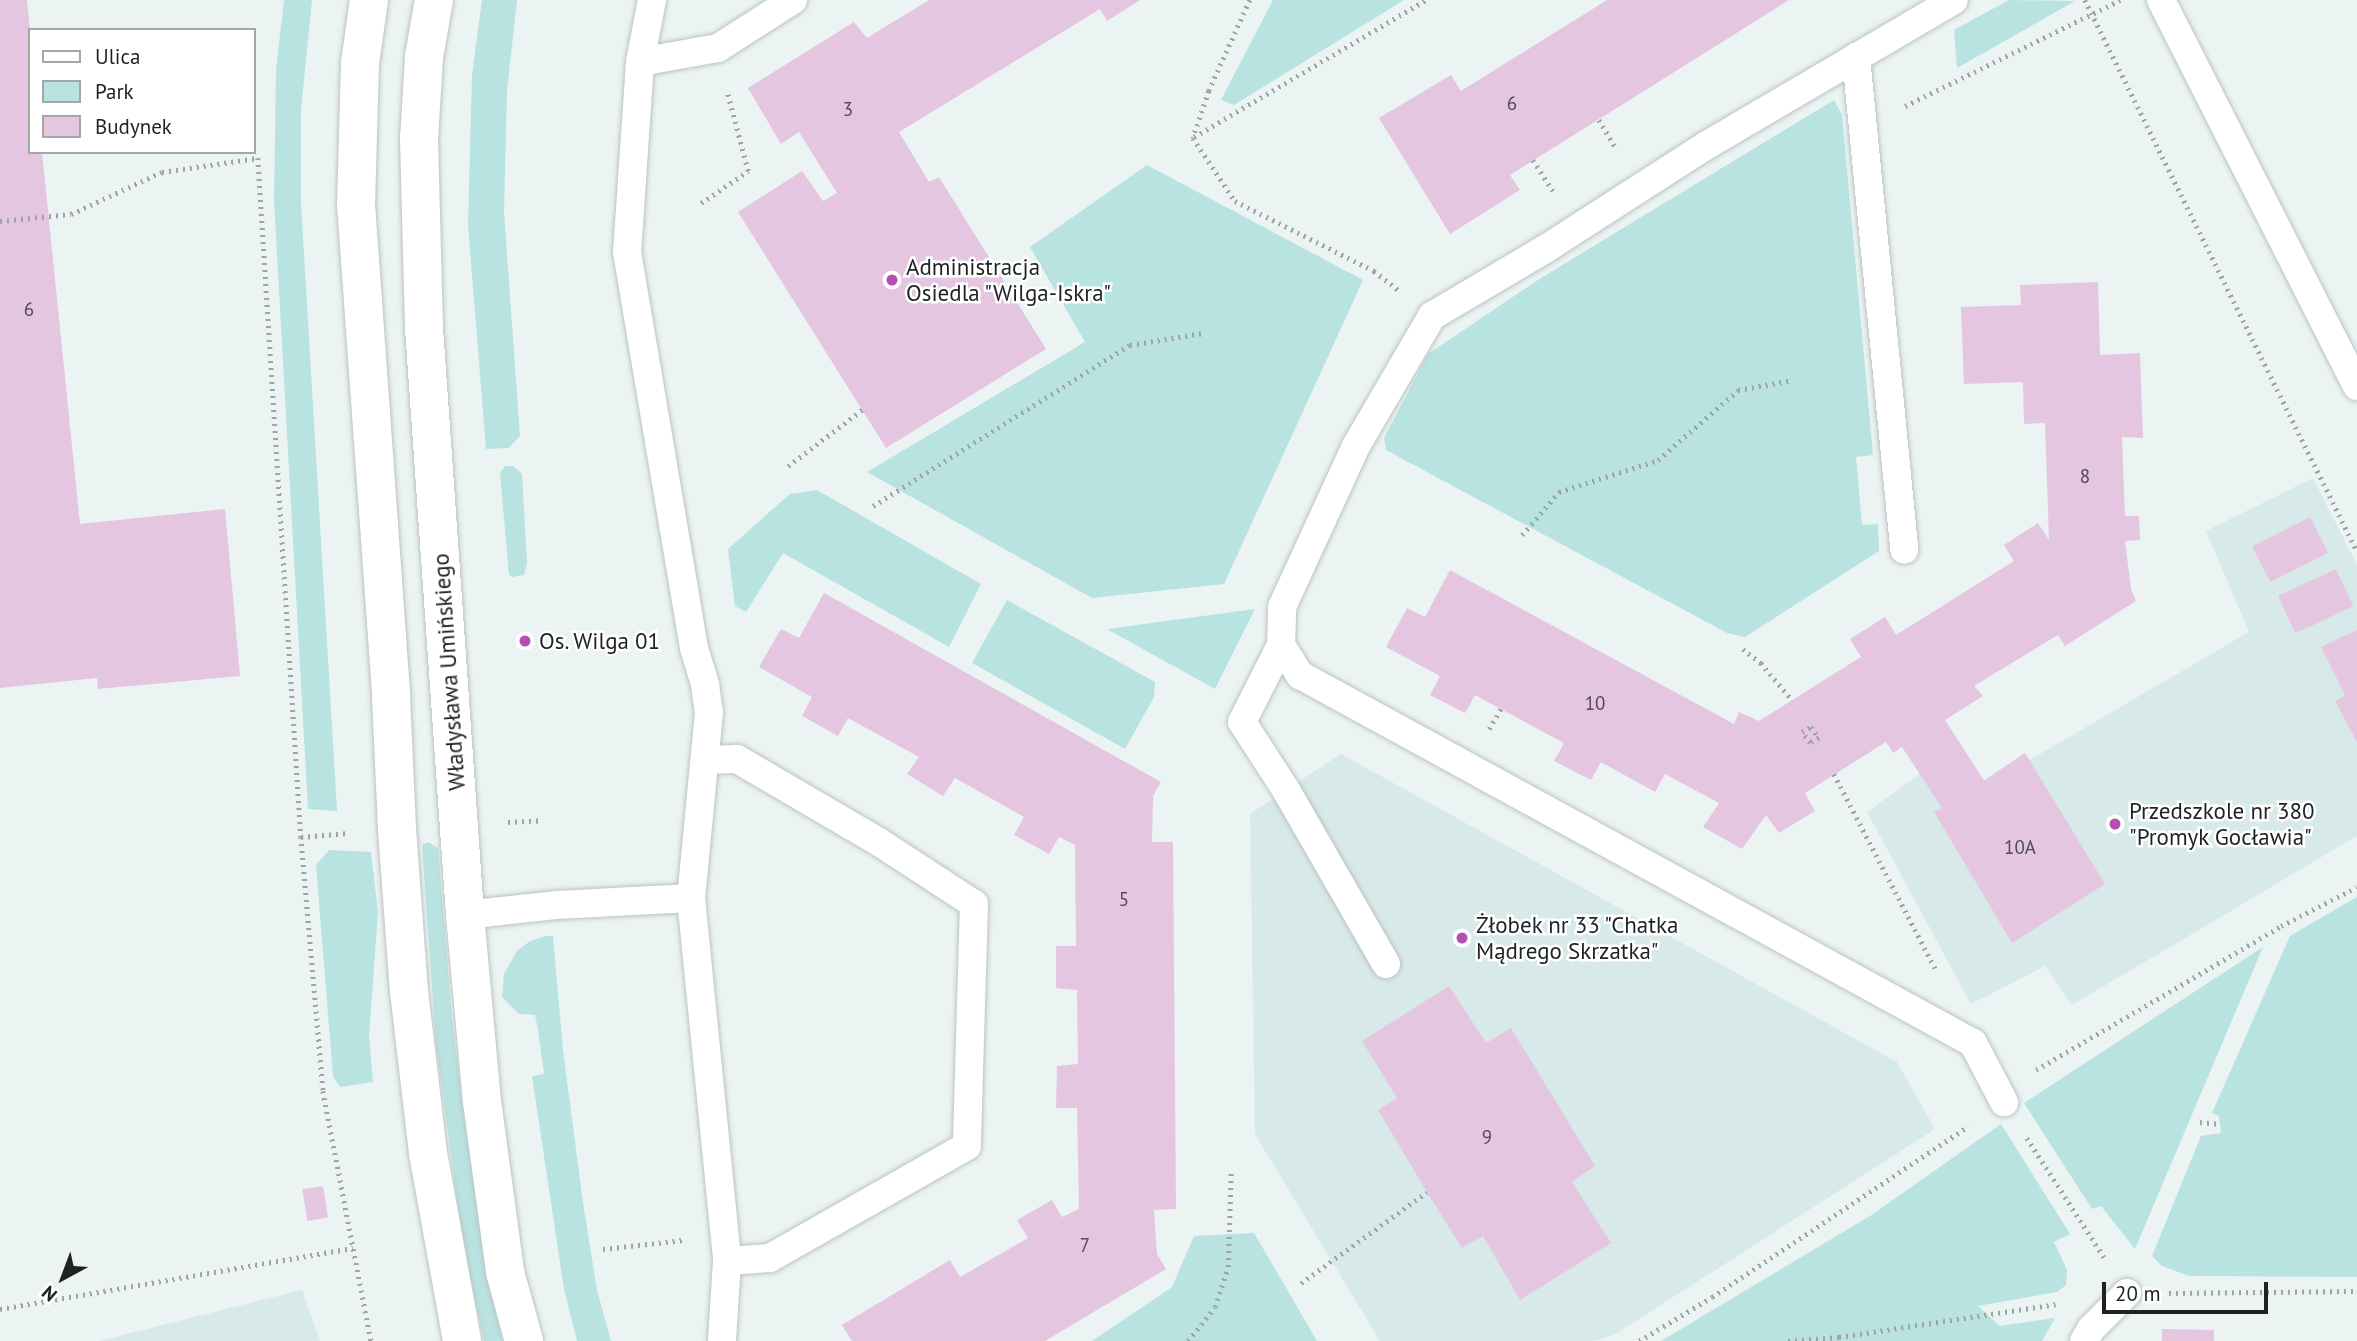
<!DOCTYPE html>
<html>
<head>
<meta charset="utf-8">
<style>
  body { margin:0 }
  #map { position:relative; width:2357px; height:1341px; overflow:hidden; background:#ebf3f3; font-family:"PT Sans",sans-serif }
  div>[style] { position:absolute }
  [style*='--x'] { left:calc(var(--x)*1px); top:calc(var(--y)*1px); width:calc(var(--w)*1px); rotate:calc(var(--a)*1deg) }
  .built>* { inset:0; background:#d7e9e8 }
  .green>* { inset:0; background:#b8e3e1 }
  .building>* { inset:0; background:#e4c6e1; transform-origin:0 0 }
  .path>* { height:4.5px; margin-top:-2.25px; transform-origin:0; background:repeating-linear-gradient(90deg,#9ea4a4 0 2px,transparent 0 7px) }
  .roads { filter:drop-shadow(0 0 2px #bbc3c3) drop-shadow(0 0 2px #bbc3c3) }
  .lane>* { height:28px; margin:-14px; padding:0 14px; transform-origin:14px; border-radius:14px; background:#fff }
  .secondary>* { height:38px; margin:-19px; padding:0 19px; transform-origin:19px; border-radius:19px; background:#fff }
  .dots>* { width:19px; height:19px; translate:-50% -50%; box-sizing:border-box; border:4px solid #fff; border-radius:50% }
  span { translate:-50% -50%; white-space:nowrap; text-align:center; line-height:1.15; -webkit-text-stroke:5px #fff; paint-order:stroke }
  .number-label { font-size:19px; color:#504b52 }
  .number-label span { -webkit-text-stroke-width:0 }
  .poi-label { font-size:23px; color:#1f2222 }
  .left { translate:0 -50%; text-align:left }
  .street-label { font-size:23px; color:#1f2222 }
  .legend { position:absolute; left:28px; top:28px; width:228px; height:126px; box-sizing:border-box; background:#fff; border:2px solid #a5a7a7; margin:0; padding:9px 12px; list-style:none; font-size:21px; color:#1f2222 }
  .legend li { display:flex; align-items:center; gap:14px; height:35px }
  .legend b { width:35px; border:2px solid #a5a7a7 }
  .north { position:absolute; left:28px; top:1243px; width:70px; height:70px; -webkit-text-stroke:5px #fff; paint-order:stroke; rotate:221deg; font-size:19px; font-weight:700; line-height:28px; text-align:center; color:#1f2222 }
  .north::after { content:''; display:block; margin:auto; width:24px; height:32px; background:#1f2222; clip-path:polygon(50% 0,100% 100%,50% 72%,0 100%) }
  .scale { position:absolute; left:2102px; top:1282px; width:166px; height:32px; box-sizing:border-box; border:4px solid #1f2222; border-top:0; padding-left:9px; font-size:21px; line-height:24px; white-space:nowrap; color:#1f2222; -webkit-text-stroke:5px #fff; paint-order:stroke }
</style>
</head>
<body>
<div id="map">
  <div class="built">
    <div style="clip-path:polygon(2313px 478px,2357px 565px,2357px 836px,2072px 1005px,2045px 966px,1971px 1004px,1867px 812px,1920px 774px,1902px 747px,1945px 720px,1984px 780px,2025px 753px,2030px 760px,2249px 632px,2206px 531px)"></div>
    <div style="clip-path:polygon(1341px 754px,1897px 1062px,1935px 1129px,1614px 1335px,1592px 1341px,1380px 1341px,1255px 1134px,1250px 814px)"></div>
    <div style="clip-path:polygon(302px 1290px,320px 1341px,99px 1341px)"></div>
  </div>
  <div class="green">
    <div style="clip-path:polygon(284px 0,312px 0,301px 109px,301px 203px,337px 811px,308px 809px,274px 201px,276px 70px)"></div>
    <div style="clip-path:polygon(482px 0,517px 0,507px 90px,504px 212px,520px 436px,509px 448px,486px 449px,468px 225px,472px 75px)"></div>
    <div style="clip-path:polygon(1273px 0,1404px 0,1234px 105px,1221px 100px)"></div>
    <div style="clip-path:polygon(2009px 0,2075px 1px,1957px 68px,1954px 30px)"></div>
    <div style="clip-path:polygon(1834px 100px,1842px 115px,1873px 455px,1856px 457px,1862px 525px,1878px 524px,1879px 551px,1745px 637px,1727px 633px,1386px 450px,1384px 438px,1428px 354px,1541px 278px)"></div>
    <div style="clip-path:polygon(1147px 165px,1363px 280px,1224px 584px,1092px 598px,867px 472px,1085px 342px,1030px 247px)"></div>
    <div style="clip-path:polygon(505px 466px,513px 466px,522px 474px,527px 563px,524px 575px,512px 577px,509px 574px,500px 473px)"></div>
    <div style="clip-path:polygon(817px 490px,981px 584px,949px 647px,783px 553px,746px 612px,735px 606px,728px 549px,790px 494px)"></div>
    <div style="clip-path:polygon(1007px 600px,1155px 682px,1154px 697px,1125px 749px,972px 663px)"></div>
    <div style="clip-path:polygon(1255px 609px,1215px 689px,1107px 629px)"></div>
    <div style="clip-path:polygon(428px 842px,438px 848px,452px 1019px,465px 1125px,482px 1243px,502px 1341px,484px 1341px,463px 1244px,436px 1043px,422px 845px)"></div>
    <div style="clip-path:polygon(329px 850px,371px 852px,378px 913px,369px 1036px,373px 1082px,340px 1087px,333px 1076px,316px 865px)"></div>
    <div style="clip-path:polygon(2357px 897px,2357px 1277px,2189px 1276px,2162px 1266px,2152px 1256px,2201px 1136px,2221px 1133px,2219px 1116px,2212px 1113px,2290px 936px)"></div>
    <div style="clip-path:polygon(545px 936px,553px 936px,563px 1050px,583px 1203px,597px 1290px,611px 1341px,577px 1341px,564px 1289px,532px 1076px,544px 1074px,538px 1030px,535px 1015px,519px 1014px,502px 997px,504px 974px,517px 951px,530px 941px)"></div>
    <div style="clip-path:polygon(2263px 947px,2135px 1249px,2101px 1206px,2092px 1209px,2024px 1103px)"></div>
    <div style="clip-path:polygon(2001px 1124px,2070px 1234px,2054px 1242px,2067px 1270px,2066px 1285px,2057px 1292px,1978px 1306px,2000px 1326px,2055px 1318px,2042px 1341px,1661px 1341px,1870px 1216px)"></div>
    <div style="clip-path:polygon(1254px 1233px,1317px 1341px,1092px 1341px,1172px 1287px,1194px 1236px)"></div>
  </div>
  <div class="building">
    <div style="clip-path:polygon(0 0,27px 0,30px 30px,30px 152px,42px 152px,80px 524px,225px 509px,240px 676px,98px 689px,97px 678px,0 688px)"></div>
    <div style="clip-path:polygon(929px 0,1140px 0,1107px 21px,1100px 9px,899px 132px,929px 182px,939px 177px,1046px 349px,886px 448px,738px 212px,802px 171px,823px 201px,837px 193px,799px 132px,781px 144px,748px 88px,854px 22px,867px 38px)"></div>
    <div style="clip-path:polygon(1607px 0,1789px 0,1510px 175px,1520px 190px,1450px 234px,1379px 118px,1451px 75px,1461px 91px)"></div>
    <div style="clip-path:polygon(2098px 282px,2100px 355px,2140px 353px,2143px 438px,2122px 437px,2125px 516px,2139px 516px,2140px 540px,2125px 541px,2131px 589px,2136px 601px,2065px 646px,2058px 635px,1974px 686px,1983px 696px,1945px 720px,1984px 781px,2025px 753px,2105px 884px,2012px 943px,1934px 812px,1942px 808px,1902px 747px,1893px 753px,1886px 742px,1805px 793px,1815px 811px,1779px 833px,1766px 815px,1742px 849px,1703px 827px,1719px 803px,1665px 774px,1655px 792px,1601px 762px,1591px 780px,1554px 761px,1564px 743px,1475px 695px,1465px 713px,1430px 695px,1440px 676px,1386px 647px,1407px 608px,1425px 617px,1450px 570px,1734px 724px,1739px 712px,1759px 721px,1861px 657px,1850px 639px,1885px 617px,1896px 635px,2014px 561px,2004px 545px,2038px 523px,2049px 540px,2045px 423px,2024px 424px,2023px 382px,1964px 384px,1961px 307px,2021px 305px,2020px 285px)"></div>
    <div style="left:2310px;top:517px;width:40px;height:65px;rotate:63deg"></div>
    <div style="left:2336px;top:569px;width:41px;height:64px;rotate:65deg"></div>
    <div style="clip-path:polygon(824px 593px,1161px 782px,1153px 796px,1152px 842px,1173px 842px,1176px 1209px,1154px 1210px,1157px 1254px,1166px 1269px,1045px 1341px,852px 1341px,842px 1325px,950px 1260px,960px 1277px,1028px 1238px,1017px 1220px,1052px 1200px,1062px 1217px,1079px 1209px,1077px 1108px,1056px 1108px,1057px 1066px,1078px 1064px,1077px 990px,1056px 988px,1056px 946px,1076px 946px,1075px 845px,1059px 837px,1049px 854px,1014px 835px,1024px 817px,955px 778px,943px 796px,907px 774px,919px 757px,848px 718px,838px 736px,802px 716px,812px 697px,759px 667px,781px 629px,799px 638px)"></div>
    <div style="clip-path:polygon(2357px 630px,2357px 742px,2335px 701px,2345px 695px,2321px 647px)"></div>
    <div style="clip-path:polygon(1449px 986px,1486px 1043px,1511px 1028px,1595px 1166px,1572px 1182px,1611px 1243px,1520px 1300px,1483px 1236px,1462px 1248px,1427px 1192px,1378px 1110px,1397px 1098px,1362px 1041px)"></div>
    <div style="left:323px;top:1186px;width:32px;height:21px;rotate:81deg"></div>
    <div style="left:2162px;top:1329px;width:52px;height:12px;rotate:1deg"></div>
  </div>
  <div class="path">
    <div style="--x:1250;--y:0;--w:100;--a:114.3"></div>
    <div style="--x:1209;--y:91;--w:50;--a:108.8"></div>
    <div style="--x:1193;--y:138;--w:76;--a:56.3"></div>
    <div style="--x:1235;--y:201;--w:156;--a:26.7"></div>
    <div style="--x:1374;--y:271;--w:31;--a:38"></div>
    <div style="--x:2085;--y:0;--w:614;--a:63.73"></div>
    <div style="--x:1905;--y:106;--w:240;--a:-26.2"></div>
    <div style="--x:1599;--y:120;--w:35;--a:59"></div>
    <div style="--x:1194;--y:137;--w:269;--a:-30.6"></div>
    <div style="--x:1533;--y:160;--w:37;--a:57"></div>
    <div style="--x:701;--y:203;--w:57;--a:-34.2"></div>
    <div style="--x:748;--y:171;--w:82;--a:-104.9"></div>
    <div style="--x:0;--y:221;--w:71;--a:-5.6"></div>
    <div style="--x:71;--y:214;--w:100;--a:-24.8"></div>
    <div style="--x:162;--y:172;--w:97;--a:-8.3"></div>
    <div style="--x:258;--y:158;--w:680;--a:86.38"></div>
    <div style="--x:301;--y:837;--w:255;--a:85"></div>
    <div style="--x:323;--y:1091;--w:255;--a:79.1"></div>
    <div style="--x:788;--y:466;--w:93;--a:-37.1"></div>
    <div style="--x:873;--y:506;--w:303;--a:-32.1"></div>
    <div style="--x:1130;--y:345;--w:74;--a:-9.3"></div>
    <div style="--x:1522;--y:535;--w:57;--a:-49.3"></div>
    <div style="--x:1559;--y:492;--w:104;--a:-17.9"></div>
    <div style="--x:1658;--y:460;--w:106;--a:-41.2"></div>
    <div style="--x:1738;--y:390;--w:56;--a:-10.3"></div>
    <div style="--x:1743;--y:649;--w:23;--a:38"></div>
    <div style="--x:1761;--y:663;--w:48;--a:50"></div>
    <div style="--x:1811;--y:727;--w:14;--a:54"></div>
    <div style="--x:1819;--y:738;--w:10;--a:151"></div>
    <div style="--x:1810;--y:743;--w:14;--a:-126"></div>
    <div style="--x:1802;--y:732;--w:10;--a:-29"></div>
    <div style="--x:1489;--y:729;--w:24;--a:-60"></div>
    <div style="--x:1834;--y:774;--w:221;--a:62.5"></div>
    <div style="--x:508;--y:822;--w:35;--a:-3"></div>
    <div style="--x:301;--y:837;--w:48;--a:-4.8"></div>
    <div style="--x:2036;--y:1070;--w:284;--a:-30.4"></div>
    <div style="--x:2281;--y:926;--w:85;--a:-27.2"></div>
    <div style="--x:2200;--y:1122;--w:20;--a:6"></div>
    <div style="--x:2027;--y:1138;--w:142;--a:57.1"></div>
    <div style="--x:603;--y:1249;--w:81;--a:-6.4"></div>
    <div style="--x:1301;--y:1283;--w:155;--a:-35.8"></div>
    <div style="--x:2169;--y:1293;--w:188;--a:-0.6"></div>
    <div style="--x:0;--y:1309;--w:358;--a:-9.8"></div>
    <div style="--x:1188;--y:1341;--w:43;--a:-51.5"></div>
    <div style="--x:1215;--y:1307;--w:42;--a:-72"></div>
    <div style="--x:1228;--y:1267;--w:96;--a:-88.2"></div>
    <div style="--x:1639;--y:1341;--w:85;--a:-31.1"></div>
    <div style="--x:1712;--y:1297;--w:308;--a:-33.7"></div>
    <div style="--x:1788;--y:1341;--w:51;--a:-4.5"></div>
    <div style="--x:1839;--y:1337;--w:219;--a:-8.6"></div>
  </div>
  <div class="roads">
    <div class="lane">
      <div style="--x:652;--y:0;--w:63;--a:101"></div>
      <div style="--x:640;--y:62;--w:190;--a:93.9"></div>
      <div style="--x:627;--y:252;--w:402;--a:80.4"></div>
      <div style="--x:694;--y:648;--w:39;--a:73"></div>
      <div style="--x:705;--y:685;--w:27;--a:82"></div>
      <div style="--x:709;--y:712;--w:187;--a:95.5"></div>
      <div style="--x:691;--y:898;--w:365;--a:84.3"></div>
      <div style="--x:727;--y:1261;--w:80;--a:93.6"></div>
      <div style="--x:2161;--y:0;--w:433;--a:63.1"></div>
      <div style="--x:1856;--y:57;--w:495;--a:84.4"></div>
      <div style="--x:640;--y:62;--w:79;--a:-10.2"></div>
      <div style="--x:718;--y:48;--w:89;--a:-32.6"></div>
      <div style="--x:1281;--y:645;--w:36;--a:58"></div>
      <div style="--x:1300;--y:675;--w:767;--a:28.67"></div>
      <div style="--x:1973;--y:1043;--w:67;--a:62.3"></div>
      <div style="--x:707;--y:760;--w:30;--a:-2"></div>
      <div style="--x:737;--y:759;--w:164;--a:30.3"></div>
      <div style="--x:879;--y:842;--w:113;--a:33.1"></div>
      <div style="--x:974;--y:904;--w:242;--a:91.7"></div>
      <div style="--x:967;--y:1146;--w:227;--a:150.4"></div>
      <div style="--x:770;--y:1258;--w:43;--a:176"></div>
      <div style="--x:465;--y:915;--w:93;--a:-6.2"></div>
      <div style="--x:557;--y:905;--w:134;--a:-3"></div>
      <div style="--x:1386;--y:964;--w:201;--a:-119.9"></div>
      <div style="--x:1286;--y:790;--w:81;--a:-122.9"></div>
      <div style="--x:1242;--y:722;--w:86;--a:-63.1"></div>
      <div style="--x:1281;--y:645;--w:38;--a:-88"></div>
      <div style="--x:1282;--y:607;--w:177;--a:-65.3"></div>
      <div style="--x:1356;--y:446;--w:151;--a:-59.7"></div>
      <div style="--x:1432;--y:316;--w:134;--a:-30.6"></div>
      <div style="--x:1547;--y:248;--w:190;--a:-32.8"></div>
      <div style="--x:1707;--y:145;--w:286;--a:-30.4"></div>
      <div style="--x:2084;--y:1341;--w:14;--a:-60"></div>
      <div style="--x:2091;--y:1329;--w:51;--a:-45"></div>
    </div>
    <div class="secondary">
      <div style="--x:369;--y:0;--w:64;--a:98.1"></div>
      <div style="--x:360;--y:63;--w:141;--a:91.6"></div>
      <div style="--x:356;--y:204;--w:494;--a:85.9"></div>
      <div style="--x:391;--y:697;--w:132;--a:87.4"></div>
      <div style="--x:397;--y:829;--w:162;--a:85.8"></div>
      <div style="--x:409;--y:991;--w:163;--a:83.3"></div>
      <div style="--x:428;--y:1153;--w:191;--a:79.7"></div>
      <div style="--x:434;--y:0;--w:58;--a:100"></div>
      <div style="--x:424;--y:57;--w:81;--a:93.5"></div>
      <div style="--x:419;--y:138;--w:190;--a:88.5"></div>
      <div style="--x:424;--y:328;--w:588;--a:86"></div>
      <div style="--x:465;--y:915;--w:187;--a:84.8"></div>
      <div style="--x:482;--y:1101;--w:173;--a:82.3"></div>
      <div style="--x:505;--y:1272;--w:72;--a:74.6"></div>
    </div>
  </div>
  <div class="dots">
    <div style="left:892px;top:280px;background:#b64fb4"></div>
    <div style="left:525px;top:641px;background:#b64fb4"></div>
    <div style="left:2115px;top:824px;background:#b64fb4"></div>
    <div style="left:1462px;top:938px;background:#b64fb4"></div>
  </div>
  <div class="number-label">
    <span style="left:1512px;top:104px">6</span>
    <span style="left:848px;top:110px">3</span>
    <span style="left:29px;top:310px">6</span>
    <span style="left:2085px;top:477px">8</span>
    <span style="left:1595px;top:704px">10</span>
    <span style="left:2020px;top:848px">10A</span>
    <span style="left:1124px;top:900px">5</span>
    <span style="left:1487px;top:1138px">9</span>
    <span style="left:1085px;top:1246px">7</span>
  </div>
  <div class="poi-label">
    <span class="left" style="left:906px;top:280px">Administracja<br>Osiedla "Wilga-Iskra"</span>
    <span class="left" style="left:539px;top:641px">Os. Wilga 01</span>
    <span class="left" style="left:2129px;top:824px">Przedszkole nr 380<br>"Promyk Gocławia"</span>
    <span class="left" style="left:1476px;top:938px">Żłobek nr 33 "Chatka<br>Mądrego Skrzatka"</span>
  </div>
  <div class="street-label">
    <span style="left:449px;top:672px;rotate:-94deg">Władysława Umińskiego</span>
  </div>
  <ul class="legend">
  <li><b style="height:9px;background:#fff"></b>Ulica</li>
  <li><b style="height:19px;background:#b8e3e1"></b>Park</li>
  <li><b style="height:19px;background:#e4c6e1"></b>Budynek</li>
  </ul>
  <div class="north">N</div>
  <div class="scale">20 m</div>
</div>
</body>
</html>
